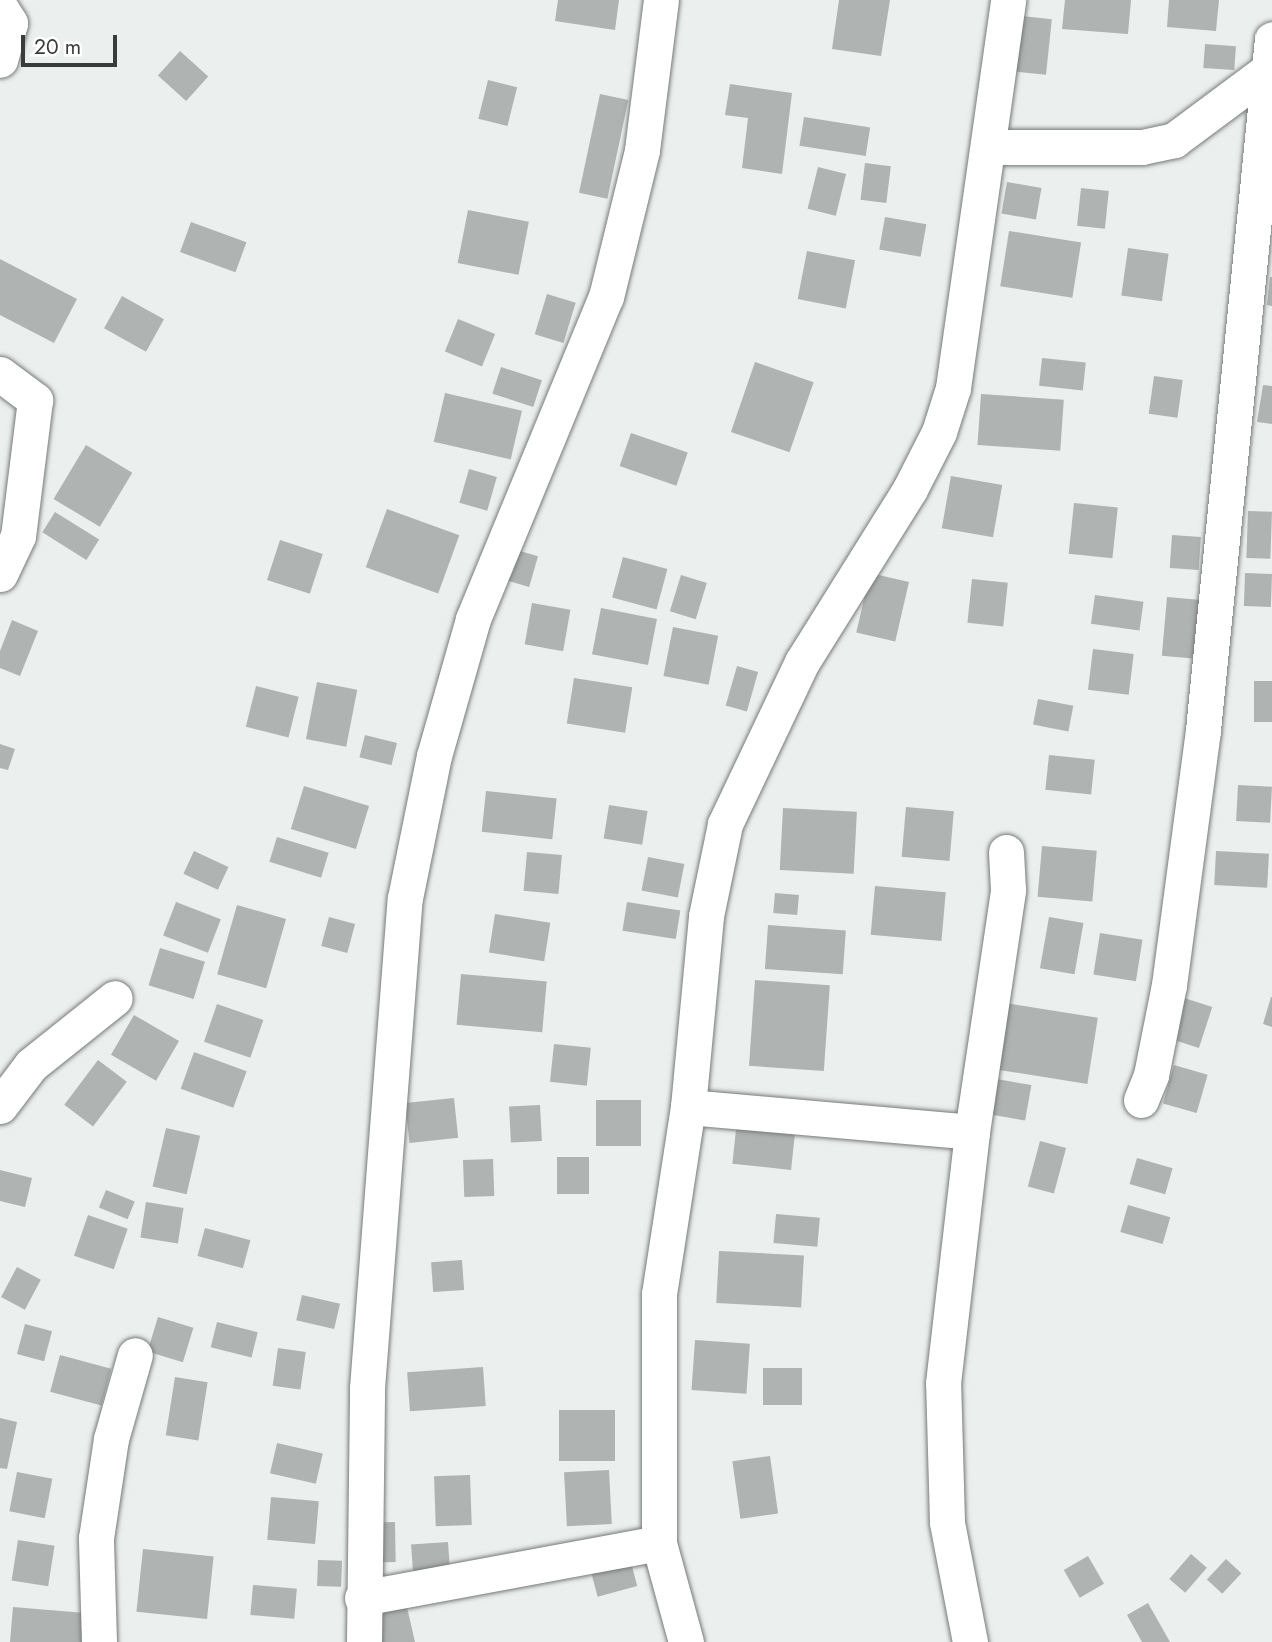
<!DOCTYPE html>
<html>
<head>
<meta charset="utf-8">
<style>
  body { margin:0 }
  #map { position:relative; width:1272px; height:1642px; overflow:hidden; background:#ebefee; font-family:Jost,sans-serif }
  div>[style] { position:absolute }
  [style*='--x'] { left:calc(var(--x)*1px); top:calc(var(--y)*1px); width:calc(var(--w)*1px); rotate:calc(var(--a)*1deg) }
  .building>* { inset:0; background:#afb3b2; transform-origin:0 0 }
  .roads { filter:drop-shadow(0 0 2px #777a7a) drop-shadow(0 0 2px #777a7a) }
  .minor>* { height:35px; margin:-17.5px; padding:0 17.5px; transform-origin:17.5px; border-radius:17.5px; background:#fff }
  span { translate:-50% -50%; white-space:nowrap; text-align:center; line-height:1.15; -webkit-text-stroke:5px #fff; paint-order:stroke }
  .scale { position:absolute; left:21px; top:35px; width:96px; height:32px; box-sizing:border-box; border:4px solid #3a3b3b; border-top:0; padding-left:9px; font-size:21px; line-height:24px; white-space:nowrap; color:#3a3b3b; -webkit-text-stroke:5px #fff; paint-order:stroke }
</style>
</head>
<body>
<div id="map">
  <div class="building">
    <div style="clip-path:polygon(558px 0,619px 0,615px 30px,555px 21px)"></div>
    <div style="clip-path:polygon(839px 0,890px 0,881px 56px,832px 49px)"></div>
    <div style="clip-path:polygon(1065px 0,1131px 0,1128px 34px,1062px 29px)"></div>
    <div style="clip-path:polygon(1169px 0,1219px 0,1216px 31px,1167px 27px)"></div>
    <div style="left:1022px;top:16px;width:30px;height:56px;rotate:6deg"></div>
    <div style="left:1205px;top:44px;width:31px;height:24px;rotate:4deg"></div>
    <div style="left:180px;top:51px;width:38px;height:33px;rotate:42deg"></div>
    <div style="left:488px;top:80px;width:30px;height:40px;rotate:14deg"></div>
    <div style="clip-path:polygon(730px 84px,792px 93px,782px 174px,742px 168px,748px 118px,725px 115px)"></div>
    <div style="left:600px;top:94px;width:29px;height:101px;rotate:12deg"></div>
    <div style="left:804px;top:117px;width:67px;height:29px;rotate:9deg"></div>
    <div style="left:865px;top:163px;width:26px;height:37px;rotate:7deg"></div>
    <div style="left:818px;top:167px;width:29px;height:43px;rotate:14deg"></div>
    <div style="left:1007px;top:182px;width:35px;height:32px;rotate:10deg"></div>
    <div style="left:1081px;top:188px;width:28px;height:38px;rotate:6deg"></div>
    <div style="left:468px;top:210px;width:62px;height:54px;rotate:11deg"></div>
    <div style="left:885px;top:217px;width:42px;height:33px;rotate:10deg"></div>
    <div style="left:191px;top:222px;width:59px;height:32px;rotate:20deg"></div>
    <div style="left:1009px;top:231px;width:73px;height:56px;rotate:9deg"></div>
    <div style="left:1128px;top:248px;width:41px;height:48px;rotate:8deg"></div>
    <div style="left:807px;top:251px;width:49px;height:49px;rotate:11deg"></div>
    <div style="clip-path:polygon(0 259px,77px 299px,54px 343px,0 315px)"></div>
    <div style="clip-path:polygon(1270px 277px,1272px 277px,1272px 306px,1267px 305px)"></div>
    <div style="left:547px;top:294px;width:30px;height:42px;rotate:17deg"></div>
    <div style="left:122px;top:296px;width:48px;height:37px;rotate:29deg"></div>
    <div style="left:458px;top:319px;width:40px;height:35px;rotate:22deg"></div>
    <div style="left:1042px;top:358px;width:44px;height:28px;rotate:6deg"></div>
    <div style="left:755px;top:362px;width:62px;height:74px;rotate:19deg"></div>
    <div style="left:501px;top:367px;width:43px;height:28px;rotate:18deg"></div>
    <div style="left:1154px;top:376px;width:29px;height:38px;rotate:8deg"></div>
    <div style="clip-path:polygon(1263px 385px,1272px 386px,1272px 424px,1257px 422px)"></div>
    <div style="left:445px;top:393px;width:79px;height:50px;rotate:13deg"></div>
    <div style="left:981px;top:394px;width:83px;height:51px;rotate:4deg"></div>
    <div style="left:631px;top:433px;width:60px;height:35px;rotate:19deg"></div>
    <div style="left:86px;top:445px;width:54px;height:63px;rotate:31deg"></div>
    <div style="left:469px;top:469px;width:29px;height:35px;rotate:16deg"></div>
    <div style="left:951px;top:476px;width:52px;height:53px;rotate:10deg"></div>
    <div style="left:1074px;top:503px;width:44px;height:51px;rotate:6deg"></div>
    <div style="left:387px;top:509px;width:77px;height:62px;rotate:20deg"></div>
    <div style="left:1248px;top:511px;width:24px;height:47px;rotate:2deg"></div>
    <div style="left:55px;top:512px;width:52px;height:24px;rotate:32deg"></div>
    <div style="left:1172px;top:535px;width:29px;height:33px;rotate:4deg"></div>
    <div style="left:280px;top:540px;width:45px;height:42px;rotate:18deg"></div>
    <div style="left:513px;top:549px;width:26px;height:32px;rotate:16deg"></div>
    <div style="left:623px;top:557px;width:46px;height:42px;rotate:15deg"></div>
    <div style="left:870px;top:573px;width:40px;height:61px;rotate:13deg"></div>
    <div style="left:1245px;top:573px;width:27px;height:33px;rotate:2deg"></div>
    <div style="left:681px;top:575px;width:27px;height:38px;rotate:17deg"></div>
    <div style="left:972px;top:579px;width:36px;height:44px;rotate:6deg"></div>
    <div style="left:1095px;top:595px;width:49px;height:29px;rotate:8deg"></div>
    <div style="left:1167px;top:597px;width:34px;height:59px;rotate:5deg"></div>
    <div style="left:532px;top:603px;width:39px;height:42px;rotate:10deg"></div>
    <div style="left:601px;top:608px;width:57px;height:47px;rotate:11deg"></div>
    <div style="clip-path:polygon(12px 620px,38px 631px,20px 676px,0 668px,0 651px)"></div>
    <div style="left:673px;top:627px;width:46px;height:50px;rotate:11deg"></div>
    <div style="left:1093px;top:649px;width:41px;height:41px;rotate:7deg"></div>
    <div style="left:737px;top:666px;width:22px;height:41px;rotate:16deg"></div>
    <div style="left:574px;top:678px;width:59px;height:46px;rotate:9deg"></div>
    <div style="left:1254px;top:681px;width:18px;height:41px"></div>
    <div style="left:317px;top:682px;width:41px;height:58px;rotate:11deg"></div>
    <div style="left:256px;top:686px;width:44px;height:42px;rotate:14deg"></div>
    <div style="left:1038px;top:699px;width:36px;height:26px;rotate:11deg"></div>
    <div style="left:365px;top:735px;width:33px;height:23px;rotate:14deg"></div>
    <div style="clip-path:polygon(0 744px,15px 749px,8px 770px,0 768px)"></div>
    <div style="left:1049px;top:755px;width:46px;height:35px;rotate:6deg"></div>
    <div style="left:1238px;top:785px;width:34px;height:36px;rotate:3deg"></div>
    <div style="left:304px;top:786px;width:68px;height:45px;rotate:17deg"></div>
    <div style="left:486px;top:791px;width:71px;height:41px;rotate:6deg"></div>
    <div style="left:609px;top:805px;width:39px;height:34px;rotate:9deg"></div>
    <div style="left:906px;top:807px;width:48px;height:50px;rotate:5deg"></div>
    <div style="left:783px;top:808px;width:74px;height:62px;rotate:3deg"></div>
    <div style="left:277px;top:837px;width:54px;height:26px;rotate:17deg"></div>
    <div style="left:1042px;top:846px;width:55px;height:51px;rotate:5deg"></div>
    <div style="left:194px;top:851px;width:38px;height:25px;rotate:25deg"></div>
    <div style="left:1216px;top:851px;width:53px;height:34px;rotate:3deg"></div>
    <div style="left:527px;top:852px;width:35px;height:39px;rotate:5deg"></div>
    <div style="left:648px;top:857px;width:37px;height:34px;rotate:11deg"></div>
    <div style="left:875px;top:886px;width:71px;height:49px;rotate:5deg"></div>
    <div style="left:775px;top:893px;width:24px;height:20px;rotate:5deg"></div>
    <div style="left:176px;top:902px;width:48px;height:36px;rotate:21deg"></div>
    <div style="left:627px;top:902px;width:54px;height:29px;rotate:9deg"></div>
    <div style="left:237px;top:905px;width:51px;height:72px;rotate:16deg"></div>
    <div style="left:495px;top:914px;width:56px;height:39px;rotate:9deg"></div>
    <div style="left:329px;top:917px;width:27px;height:30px;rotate:15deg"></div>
    <div style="left:1049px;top:917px;width:35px;height:52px;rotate:10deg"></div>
    <div style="left:768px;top:925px;width:78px;height:44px;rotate:4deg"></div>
    <div style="left:1100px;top:933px;width:43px;height:42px;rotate:9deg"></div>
    <div style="left:160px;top:948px;width:47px;height:39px;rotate:17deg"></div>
    <div style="left:461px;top:974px;width:86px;height:51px;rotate:5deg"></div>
    <div style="left:755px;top:980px;width:75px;height:86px;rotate:4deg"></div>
    <div style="left:1178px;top:996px;width:36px;height:43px;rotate:18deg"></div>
    <div style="clip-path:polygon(1271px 997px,1272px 997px,1272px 1027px,1263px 1024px)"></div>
    <div style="left:1005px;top:1003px;width:94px;height:67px;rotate:9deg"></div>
    <div style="left:217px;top:1004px;width:49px;height:40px;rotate:19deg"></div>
    <div style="left:134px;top:1015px;width:52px;height:46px;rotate:30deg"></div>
    <div style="left:554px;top:1044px;width:37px;height:38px;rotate:6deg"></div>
    <div style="left:194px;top:1052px;width:56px;height:39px;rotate:20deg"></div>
    <div style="left:98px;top:1060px;width:36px;height:56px;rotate:37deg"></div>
    <div style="left:1174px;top:1065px;width:35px;height:40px;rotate:16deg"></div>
    <div style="left:991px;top:1078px;width:41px;height:36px;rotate:10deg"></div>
    <div style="left:454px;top:1098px;width:40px;height:49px;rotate:84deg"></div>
    <div style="left:596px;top:1100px;width:45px;height:46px"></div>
    <div style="left:540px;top:1105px;width:36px;height:31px;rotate:87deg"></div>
    <div style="left:737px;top:1120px;width:59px;height:44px;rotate:6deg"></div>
    <div style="left:166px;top:1128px;width:35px;height:60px;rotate:13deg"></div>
    <div style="left:1040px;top:1141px;width:27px;height:47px;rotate:15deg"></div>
    <div style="left:557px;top:1157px;width:32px;height:37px"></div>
    <div style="left:1137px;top:1158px;width:37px;height:27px;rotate:16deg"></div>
    <div style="left:493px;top:1159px;width:37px;height:30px;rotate:88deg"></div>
    <div style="clip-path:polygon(0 1170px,32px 1178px,25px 1207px,0 1201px)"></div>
    <div style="left:106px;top:1190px;width:31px;height:19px;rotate:22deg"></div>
    <div style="left:146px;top:1202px;width:38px;height:36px;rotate:9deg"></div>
    <div style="left:1128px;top:1205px;width:44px;height:28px;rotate:16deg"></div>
    <div style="left:776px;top:1214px;width:44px;height:29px;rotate:5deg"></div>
    <div style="left:88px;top:1215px;width:42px;height:43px;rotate:19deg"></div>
    <div style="left:205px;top:1228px;width:47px;height:29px;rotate:15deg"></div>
    <div style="left:719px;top:1251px;width:85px;height:52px;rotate:3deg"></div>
    <div style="left:462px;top:1260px;width:30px;height:31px;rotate:86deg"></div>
    <div style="left:17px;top:1267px;width:27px;height:34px;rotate:28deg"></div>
    <div style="left:302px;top:1295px;width:39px;height:26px;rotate:13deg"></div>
    <div style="left:158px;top:1317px;width:37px;height:36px;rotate:17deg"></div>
    <div style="left:217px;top:1322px;width:42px;height:26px;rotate:14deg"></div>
    <div style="left:25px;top:1324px;width:28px;height:31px;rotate:15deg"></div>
    <div style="left:695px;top:1340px;width:55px;height:50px;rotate:4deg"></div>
    <div style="left:278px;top:1348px;width:28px;height:38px;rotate:8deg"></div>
    <div style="left:60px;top:1355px;width:53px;height:38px;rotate:15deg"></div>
    <div style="left:483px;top:1367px;width:39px;height:76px;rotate:86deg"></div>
    <div style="left:763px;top:1368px;width:39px;height:37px"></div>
    <div style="left:175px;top:1377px;width:33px;height:59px;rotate:9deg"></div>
    <div style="left:559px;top:1410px;width:56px;height:51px"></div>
    <div style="clip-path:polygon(0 1418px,17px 1422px,7px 1469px,0 1468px)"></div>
    <div style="left:277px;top:1443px;width:47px;height:31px;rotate:13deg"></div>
    <div style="left:770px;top:1456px;width:58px;height:38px;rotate:82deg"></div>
    <div style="left:609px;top:1470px;width:54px;height:45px;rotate:87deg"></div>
    <div style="left:17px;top:1472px;width:36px;height:40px;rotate:11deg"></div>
    <div style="left:470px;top:1475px;width:50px;height:36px;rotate:88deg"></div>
    <div style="left:271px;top:1497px;width:48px;height:43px;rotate:5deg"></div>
    <div style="left:395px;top:1522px;width:40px;height:22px;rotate:89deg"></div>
    <div style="left:18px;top:1540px;width:37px;height:41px;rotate:9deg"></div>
    <div style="left:448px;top:1542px;width:29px;height:37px;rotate:86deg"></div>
    <div style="left:143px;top:1549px;width:71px;height:63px;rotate:6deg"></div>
    <div style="left:1191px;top:1554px;width:21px;height:33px;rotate:41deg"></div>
    <div style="left:1088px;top:1556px;width:32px;height:28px;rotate:60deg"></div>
    <div style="left:630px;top:1559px;width:28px;height:41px;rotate:75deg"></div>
    <div style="left:1226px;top:1559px;width:21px;height:28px;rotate:43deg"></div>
    <div style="left:318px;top:1560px;width:24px;height:26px;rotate:2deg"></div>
    <div style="left:253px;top:1585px;width:44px;height:30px;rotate:5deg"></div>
    <div style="clip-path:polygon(406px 1603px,415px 1642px,380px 1642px,373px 1610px)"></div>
    <div style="clip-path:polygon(1148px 1603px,1170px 1642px,1142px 1642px,1127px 1615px)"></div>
    <div style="clip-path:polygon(13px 1607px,85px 1613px,83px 1642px,10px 1642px)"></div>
  </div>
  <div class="roads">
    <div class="minor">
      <div style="--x:0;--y:7;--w:19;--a:58"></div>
      <div style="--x:10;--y:23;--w:38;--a:105"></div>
      <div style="--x:991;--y:147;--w:151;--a:0"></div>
      <div style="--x:1142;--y:147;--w:33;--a:-12"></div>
      <div style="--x:1174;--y:140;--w:121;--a:-36.6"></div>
      <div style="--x:0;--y:374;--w:44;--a:36.6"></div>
      <div style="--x:35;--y:400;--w:137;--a:97.1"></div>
      <div style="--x:18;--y:536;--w:42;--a:115.3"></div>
      <div style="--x:1141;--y:1100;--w:27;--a:-68"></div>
      <div style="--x:1151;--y:1075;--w:92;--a:-78.7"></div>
      <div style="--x:1169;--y:985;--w:257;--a:-82.4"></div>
      <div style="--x:1203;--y:730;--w:694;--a:-84.3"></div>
      <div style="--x:0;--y:1106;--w:51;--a:-52.9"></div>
      <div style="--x:31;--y:1065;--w:107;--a:-38.6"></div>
      <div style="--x:688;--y:1107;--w:285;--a:5"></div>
      <div style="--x:362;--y:1598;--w:302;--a:-10.5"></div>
      <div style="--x:99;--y:1642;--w:104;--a:-91.7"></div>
      <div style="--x:96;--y:1538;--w:100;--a:-81.4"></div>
      <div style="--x:111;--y:1439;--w:87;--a:-74.1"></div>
      <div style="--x:364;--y:1642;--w:254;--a:-89.3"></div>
      <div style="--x:367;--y:1388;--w:491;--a:-85.6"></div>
      <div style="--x:405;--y:898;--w:145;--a:-78.5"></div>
      <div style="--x:434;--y:756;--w:142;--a:-74.1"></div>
      <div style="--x:473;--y:619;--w:348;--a:-67.6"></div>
      <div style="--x:606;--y:297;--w:151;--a:-76.2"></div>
      <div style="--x:642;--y:150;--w:151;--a:-82.8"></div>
      <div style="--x:686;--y:1642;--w:103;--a:-105.3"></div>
      <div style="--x:659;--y:1543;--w:249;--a:-90"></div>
      <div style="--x:659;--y:1294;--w:189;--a:-81.2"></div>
      <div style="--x:688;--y:1107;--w:192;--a:-84.6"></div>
      <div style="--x:706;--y:916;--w:94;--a:-78.3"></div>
      <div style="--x:725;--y:824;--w:179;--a:-64.6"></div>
      <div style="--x:802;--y:662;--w:204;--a:-58"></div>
      <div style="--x:910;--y:489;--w:64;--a:-63"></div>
      <div style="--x:939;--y:432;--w:46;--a:-72.3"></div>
      <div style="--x:953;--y:388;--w:392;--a:-81.9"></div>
      <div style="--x:970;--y:1642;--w:122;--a:-100.9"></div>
      <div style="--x:947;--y:1522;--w:139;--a:-91.6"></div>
      <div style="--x:943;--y:1383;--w:253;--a:-83.4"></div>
      <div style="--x:972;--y:1132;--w:245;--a:-81.5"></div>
      <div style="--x:1008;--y:890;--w:38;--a:-93"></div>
    </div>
  </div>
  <div class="scale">20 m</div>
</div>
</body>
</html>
